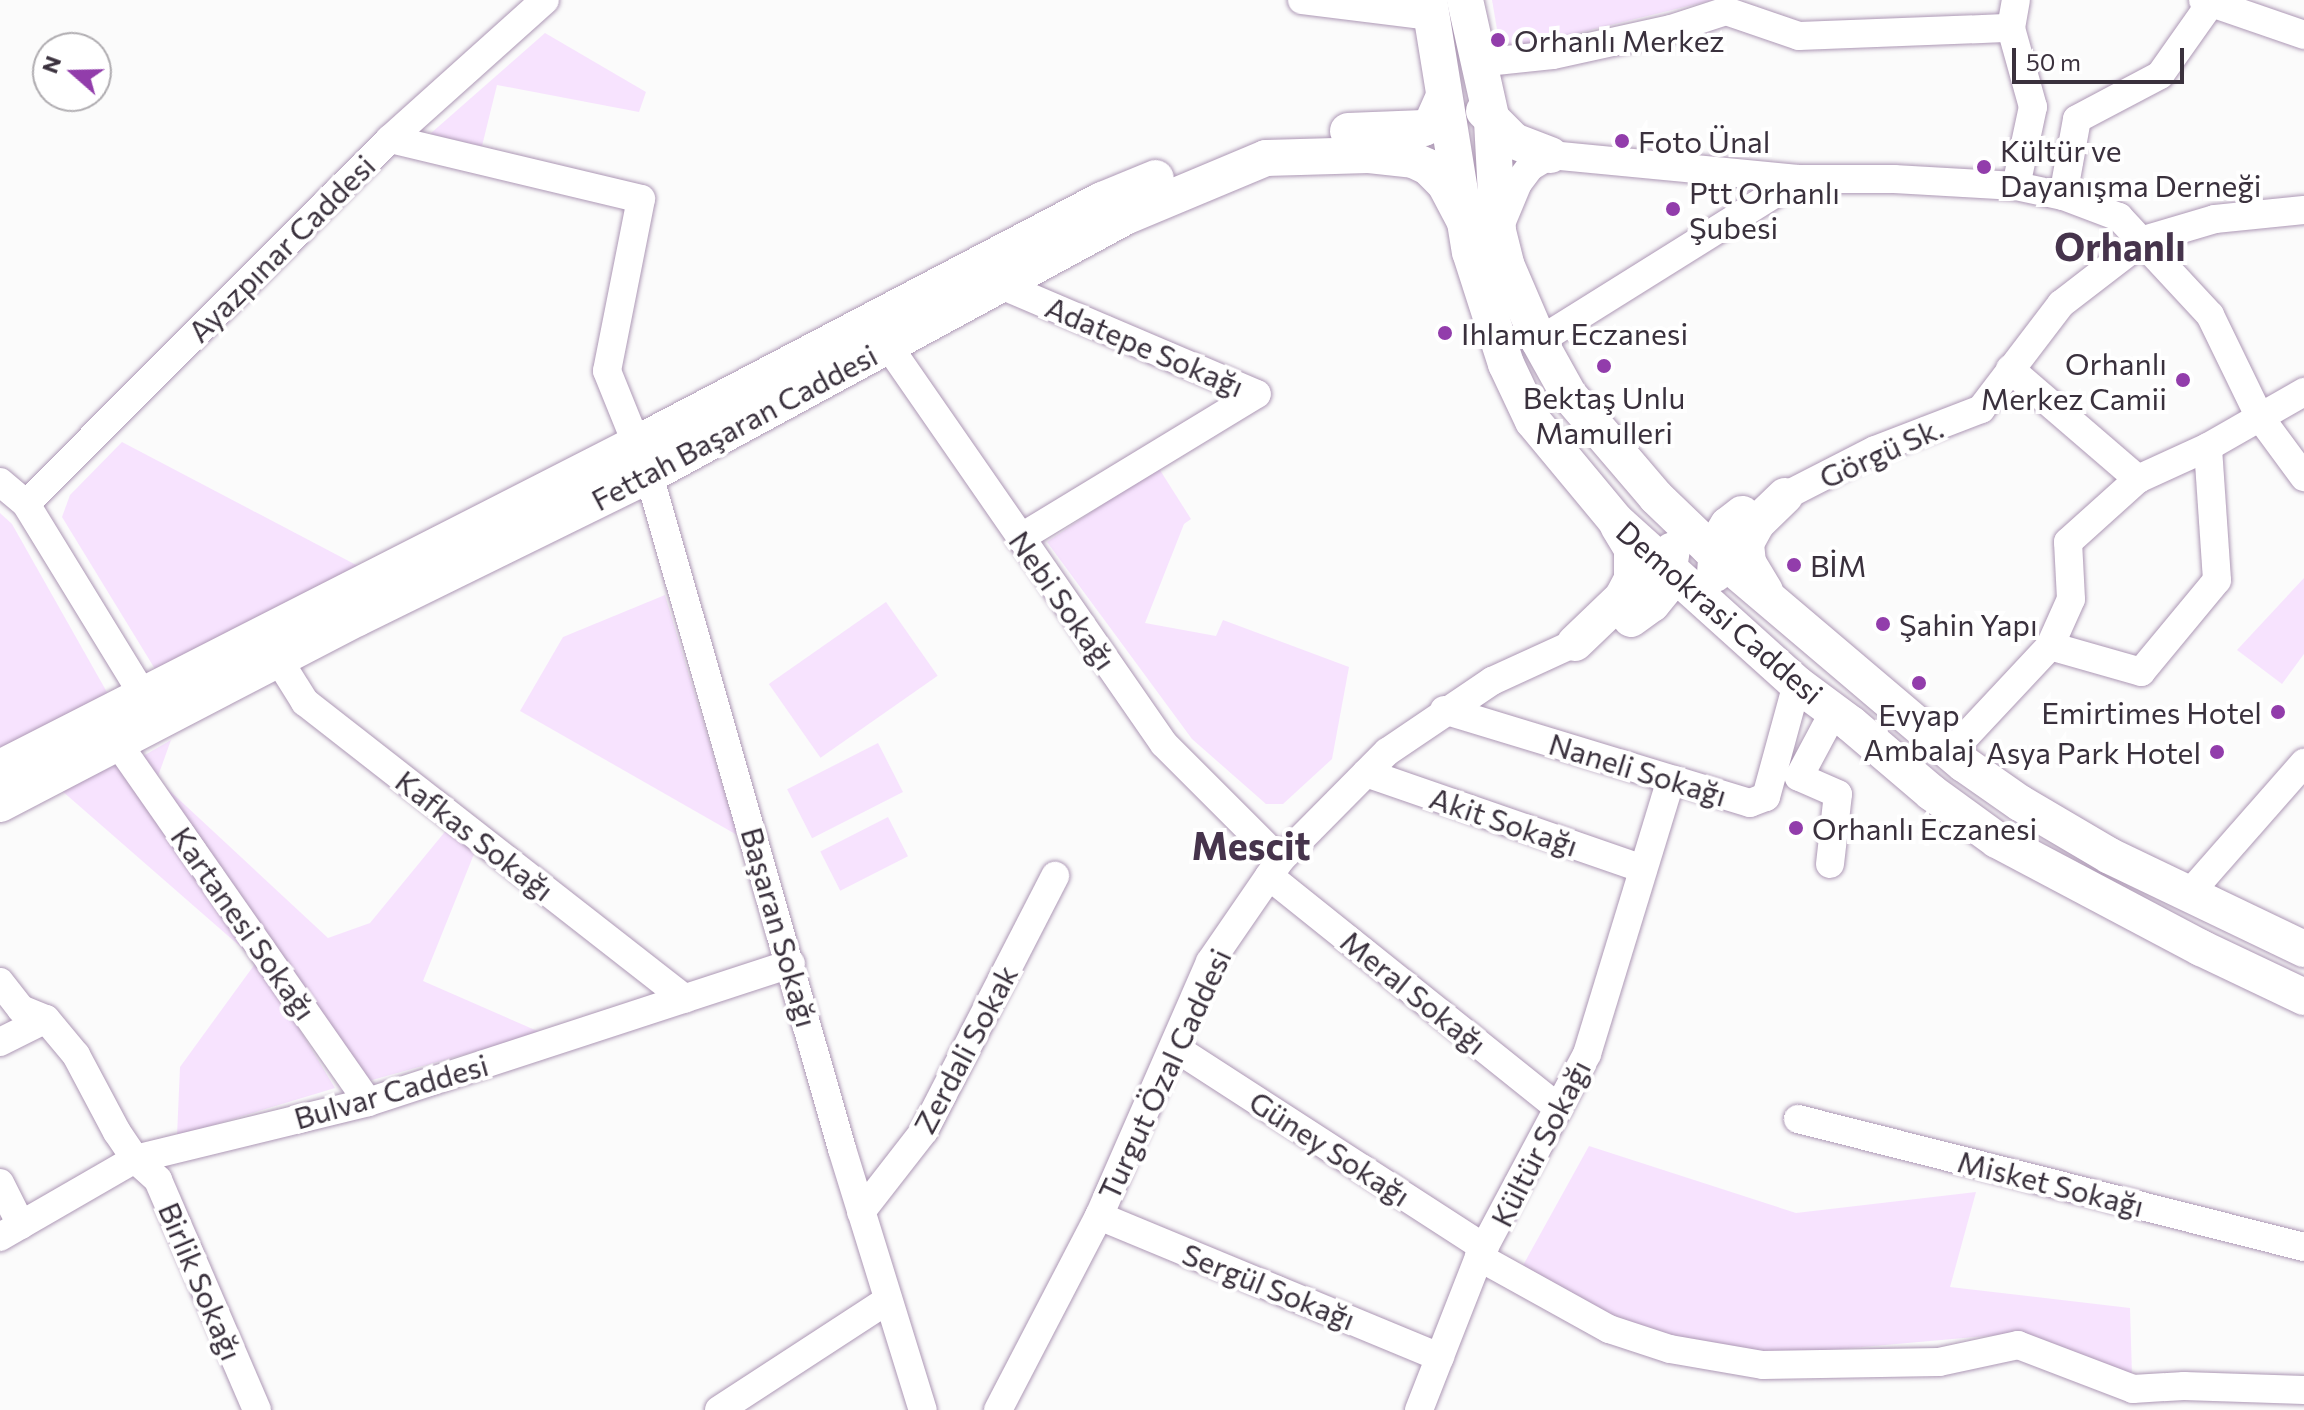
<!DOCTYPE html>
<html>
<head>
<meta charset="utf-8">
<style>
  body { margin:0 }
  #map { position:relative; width:2304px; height:1410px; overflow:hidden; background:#fbfbfb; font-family:Commissioner,sans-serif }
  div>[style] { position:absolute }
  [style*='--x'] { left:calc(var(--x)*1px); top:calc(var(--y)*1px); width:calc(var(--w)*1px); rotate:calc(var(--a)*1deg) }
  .green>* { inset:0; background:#f7e3fe; transform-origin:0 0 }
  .roads { filter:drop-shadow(0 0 2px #ad98b5) drop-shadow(0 0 2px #ad98b5) }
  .minor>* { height:28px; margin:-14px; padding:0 14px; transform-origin:14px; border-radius:14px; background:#fff }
  .major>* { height:36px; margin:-18px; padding:0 18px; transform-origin:18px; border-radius:18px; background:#fff }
  .dots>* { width:22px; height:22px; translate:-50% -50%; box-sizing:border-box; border:4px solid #fff; border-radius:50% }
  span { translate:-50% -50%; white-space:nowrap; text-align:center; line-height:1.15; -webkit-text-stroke:8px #fff; paint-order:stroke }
  .poi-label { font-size:30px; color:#3a313d }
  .left { translate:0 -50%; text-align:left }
  .right { translate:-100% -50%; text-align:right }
  .street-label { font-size:30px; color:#3a313d }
  .district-label { font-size:38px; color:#46344c; font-weight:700 }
  .north { position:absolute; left:32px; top:32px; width:80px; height:80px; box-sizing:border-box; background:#fff; border:2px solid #b0adb1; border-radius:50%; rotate:290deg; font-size:22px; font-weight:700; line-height:32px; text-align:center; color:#3a313d }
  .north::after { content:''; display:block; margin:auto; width:28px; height:36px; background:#923dab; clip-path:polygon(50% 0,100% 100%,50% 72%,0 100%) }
  .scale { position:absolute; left:2012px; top:48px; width:172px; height:36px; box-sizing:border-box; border:4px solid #3a313d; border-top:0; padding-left:10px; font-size:24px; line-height:28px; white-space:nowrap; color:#3a313d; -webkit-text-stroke:6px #fff; paint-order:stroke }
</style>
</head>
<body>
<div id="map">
  <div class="green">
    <div style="clip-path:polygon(1492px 0,1713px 0,1517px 48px,1499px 41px)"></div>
    <div style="clip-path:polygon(545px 33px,646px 92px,639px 112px,497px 85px,482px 146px,430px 134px)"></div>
    <div style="clip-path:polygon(122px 442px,360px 567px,155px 669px,62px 517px,70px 495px)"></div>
    <div style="clip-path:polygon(1158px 467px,1191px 519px,1184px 524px,1145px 623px,1216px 636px,1223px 620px,1349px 667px,1332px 759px,1283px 804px,1266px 804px,1192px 739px,1047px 542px)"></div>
    <div style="clip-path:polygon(0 513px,12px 524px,108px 694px,0 751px)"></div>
    <div style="clip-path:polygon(2304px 578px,2304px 654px,2282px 684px,2237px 650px)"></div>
    <div style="clip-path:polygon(665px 595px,737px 835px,520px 711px,563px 637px)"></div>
    <div style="left:886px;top:602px;width:90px;height:143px;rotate:55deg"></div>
    <div style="clip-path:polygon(171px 740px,157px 779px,328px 938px,370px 923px,448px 828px,476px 849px,423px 981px,542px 1033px,365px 1082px,138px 759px)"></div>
    <div style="left:878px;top:743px;width:55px;height:102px;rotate:63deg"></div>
    <div style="clip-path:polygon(118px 764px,258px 961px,335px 1088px,177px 1136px,180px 1067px,257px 961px,61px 790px)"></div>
    <div style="left:888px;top:817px;width:44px;height:76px;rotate:63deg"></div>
    <div style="clip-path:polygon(1589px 1146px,1796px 1213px,1976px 1192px,1950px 1287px,2130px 1308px,2132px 1376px,2020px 1333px,1784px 1354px,1673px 1338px,1600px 1310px,1521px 1269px)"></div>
  </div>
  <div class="roads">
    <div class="minor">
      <div style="--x:1302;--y:0;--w:130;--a:7.1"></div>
      <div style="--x:2203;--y:0;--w:107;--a:19.1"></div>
      <div style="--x:1477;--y:63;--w:76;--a:-6"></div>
      <div style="--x:1553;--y:55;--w:121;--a:-12.4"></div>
      <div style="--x:1671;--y:29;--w:58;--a:-18.1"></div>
      <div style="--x:1726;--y:11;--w:77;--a:18.9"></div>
      <div style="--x:1799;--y:36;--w:212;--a:-2.2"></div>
      <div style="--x:2077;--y:119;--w:94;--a:-27.9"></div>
      <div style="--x:2160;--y:75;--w:92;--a:-54.8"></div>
      <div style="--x:390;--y:139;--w:258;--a:13.4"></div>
      <div style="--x:641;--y:199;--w:175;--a:101.2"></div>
      <div style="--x:607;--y:371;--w:112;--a:68"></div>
      <div style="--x:649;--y:475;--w:701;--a:74.02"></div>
      <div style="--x:842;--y:1149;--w:273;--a:72.8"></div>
      <div style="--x:2016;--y:186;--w:81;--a:-77.9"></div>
      <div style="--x:2033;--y:107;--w:82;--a:-105.6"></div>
      <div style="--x:2011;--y:28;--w:28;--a:-80"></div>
      <div style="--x:2063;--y:196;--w:78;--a:-79.7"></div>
      <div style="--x:1500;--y:226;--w:47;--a:-67.3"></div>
      <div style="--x:1518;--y:183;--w:20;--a:-53"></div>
      <div style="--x:1530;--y:167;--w:23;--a:-31"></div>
      <div style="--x:1550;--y:155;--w:249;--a:5.5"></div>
      <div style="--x:1798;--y:179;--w:96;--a:0"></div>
      <div style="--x:1894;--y:179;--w:122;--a:3.3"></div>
      <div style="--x:2016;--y:186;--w:48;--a:12"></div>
      <div style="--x:2063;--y:196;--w:60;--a:20.6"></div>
      <div style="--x:2119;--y:217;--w:134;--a:47.1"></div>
      <div style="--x:2210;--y:315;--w:112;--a:64.1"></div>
      <div style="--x:2259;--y:416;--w:76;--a:53.6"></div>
      <div style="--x:999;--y:284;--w:280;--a:23.1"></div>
      <div style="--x:878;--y:331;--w:502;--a:55.3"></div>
      <div style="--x:1164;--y:744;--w:164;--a:45"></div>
      <div style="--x:1539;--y:341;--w:305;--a:-32"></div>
      <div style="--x:2010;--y:369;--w:169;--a:40.7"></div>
      <div style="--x:0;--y:482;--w:34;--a:40"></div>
      <div style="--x:26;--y:504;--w:222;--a:58.5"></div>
      <div style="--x:1785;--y:496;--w:101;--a:-27.1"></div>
      <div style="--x:1875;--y:450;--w:114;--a:-21.1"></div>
      <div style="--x:1981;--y:409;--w:132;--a:-52.7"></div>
      <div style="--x:2061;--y:304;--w:105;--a:-37.6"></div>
      <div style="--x:2144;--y:240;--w:74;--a:-16.5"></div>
      <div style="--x:2215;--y:219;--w:89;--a:-5.8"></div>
      <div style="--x:26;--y:504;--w:515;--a:-45.08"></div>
      <div style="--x:390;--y:139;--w:208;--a:-41.9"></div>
      <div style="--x:1020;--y:538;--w:277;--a:-31.3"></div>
      <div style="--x:2050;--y:646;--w:95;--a:15.9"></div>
      <div style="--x:2141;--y:672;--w:119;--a:-50.4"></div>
      <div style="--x:2217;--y:580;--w:133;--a:-93.9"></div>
      <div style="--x:278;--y:659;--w:51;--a:57.9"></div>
      <div style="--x:305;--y:702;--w:482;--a:38"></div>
      <div style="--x:1444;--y:710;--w:320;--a:16.9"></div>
      <div style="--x:1750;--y:803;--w:17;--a:-21"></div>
      <div style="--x:1766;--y:797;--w:117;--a:-74.7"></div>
      <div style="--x:119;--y:745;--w:435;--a:55.1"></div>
      <div style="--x:1950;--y:753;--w:146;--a:-46.9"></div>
      <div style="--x:2050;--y:646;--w:51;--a:-65.9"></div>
      <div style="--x:2071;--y:599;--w:57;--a:-93"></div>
      <div style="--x:2068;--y:542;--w:94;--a:-42"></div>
      <div style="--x:2138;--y:479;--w:77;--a:-24.6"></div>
      <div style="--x:2208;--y:447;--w:111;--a:-29.8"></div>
      <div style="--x:1366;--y:773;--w:293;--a:19.1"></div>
      <div style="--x:1830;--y:864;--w:70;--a:-83.5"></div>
      <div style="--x:1838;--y:794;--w:43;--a:-156.4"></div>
      <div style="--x:1799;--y:777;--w:66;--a:-61.9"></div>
      <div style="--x:1830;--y:719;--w:22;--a:13"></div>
      <div style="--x:1269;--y:876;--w:371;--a:38.7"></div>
      <div style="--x:2188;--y:895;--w:176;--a:-48.7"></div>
      <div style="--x:0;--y:982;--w:34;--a:52"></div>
      <div style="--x:21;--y:1009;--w:27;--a:22"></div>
      <div style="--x:46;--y:1019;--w:47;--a:50.2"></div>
      <div style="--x:76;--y:1055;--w:87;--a:62"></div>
      <div style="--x:117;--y:1132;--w:32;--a:56"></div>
      <div style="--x:135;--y:1159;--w:31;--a:42"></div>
      <div style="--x:158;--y:1180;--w:250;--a:66.7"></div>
      <div style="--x:0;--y:1042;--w:51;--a:-26.6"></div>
      <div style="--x:1174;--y:1047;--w:370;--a:32.9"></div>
      <div style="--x:1798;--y:1119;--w:522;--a:14.2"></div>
      <div style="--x:0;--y:1183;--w:47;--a:63.4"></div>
      <div style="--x:861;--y:1212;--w:103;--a:-52.1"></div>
      <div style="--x:924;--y:1131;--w:287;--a:-62.8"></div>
      <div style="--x:1099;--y:1216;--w:369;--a:22.5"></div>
      <div style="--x:0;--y:1237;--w:156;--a:-30"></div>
      <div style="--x:135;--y:1159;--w:240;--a:-13.7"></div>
      <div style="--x:368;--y:1102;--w:445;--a:-18.1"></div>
      <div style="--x:1479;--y:1257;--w:149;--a:29"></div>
      <div style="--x:1609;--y:1329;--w:64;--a:18.2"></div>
      <div style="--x:1670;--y:1349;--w:94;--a:9.8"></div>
      <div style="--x:1763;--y:1365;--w:176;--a:-1"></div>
      <div style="--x:1939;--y:1362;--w:81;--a:-12.1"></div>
      <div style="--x:2018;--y:1345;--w:123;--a:20.9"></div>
      <div style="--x:2133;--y:1389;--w:51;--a:-3.4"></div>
      <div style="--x:2184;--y:1386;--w:120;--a:1.9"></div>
      <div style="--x:719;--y:1410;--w:202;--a:-33.1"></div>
      <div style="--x:998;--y:1410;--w:219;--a:-62.5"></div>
      <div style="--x:1099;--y:1216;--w:277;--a:-66.4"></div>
      <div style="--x:1210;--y:962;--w:124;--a:-55.5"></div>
      <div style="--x:1280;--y:860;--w:152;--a:-45.3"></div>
      <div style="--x:1387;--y:752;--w:127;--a:-34.1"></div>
      <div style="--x:1492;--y:681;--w:91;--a:-24.6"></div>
      <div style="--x:1419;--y:1410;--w:164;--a:-68.6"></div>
      <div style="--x:1479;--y:1257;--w:230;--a:-62"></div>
      <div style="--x:1587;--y:1054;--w:287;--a:-73"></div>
    </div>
    <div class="major">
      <div style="--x:1429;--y:0;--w:255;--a:80.8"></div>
      <div style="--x:1470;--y:252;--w:118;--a:72.2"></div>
      <div style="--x:1506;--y:364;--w:63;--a:64.7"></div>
      <div style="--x:1533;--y:421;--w:130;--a:50.3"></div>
      <div style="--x:1616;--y:521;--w:244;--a:42"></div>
      <div style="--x:1797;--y:684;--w:67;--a:36.5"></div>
      <div style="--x:1851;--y:724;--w:106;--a:40.4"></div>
      <div style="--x:1932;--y:793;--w:80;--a:35.9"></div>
      <div style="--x:1997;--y:840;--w:231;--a:27.9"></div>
      <div style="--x:2201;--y:948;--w:114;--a:25.4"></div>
      <div style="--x:1465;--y:0;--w:124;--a:77.4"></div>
      <div style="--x:1492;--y:121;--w:110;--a:86.9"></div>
      <div style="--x:1498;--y:231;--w:34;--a:76"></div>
      <div style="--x:1506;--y:264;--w:84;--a:66.8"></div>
      <div style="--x:1539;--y:341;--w:62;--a:60.9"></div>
      <div style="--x:1569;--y:395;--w:134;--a:49.5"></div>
      <div style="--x:1656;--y:497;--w:74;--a:43.9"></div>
      <div style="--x:1709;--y:548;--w:334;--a:40.3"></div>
      <div style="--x:1964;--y:764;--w:68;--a:34.9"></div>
      <div style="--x:2020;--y:803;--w:104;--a:30.5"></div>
      <div style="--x:2110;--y:856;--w:215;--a:25.6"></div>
      <div style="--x:1484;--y:111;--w:42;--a:45"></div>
      <div style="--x:1514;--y:141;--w:39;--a:21"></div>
      <div style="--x:1348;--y:131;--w:76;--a:-2.3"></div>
      <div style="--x:1424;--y:128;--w:9;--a:-32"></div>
      <div style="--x:1432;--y:123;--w:27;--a:-66"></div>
      <div style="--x:1715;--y:574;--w:31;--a:-86"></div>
      <div style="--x:1717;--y:543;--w:21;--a:-59"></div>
      <div style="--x:1728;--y:525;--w:18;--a:-38"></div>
      <div style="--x:1765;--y:591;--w:33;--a:-121"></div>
      <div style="--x:1748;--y:563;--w:20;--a:-96"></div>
      <div style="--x:1746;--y:543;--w:23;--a:-61"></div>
      <div style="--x:1757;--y:523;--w:39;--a:-44"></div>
      <div style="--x:1631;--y:619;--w:26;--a:-36"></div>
      <div style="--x:1652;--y:604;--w:22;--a:-51"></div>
      <div style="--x:1666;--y:587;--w:37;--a:-81"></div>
      <div style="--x:1575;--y:643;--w:65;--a:-43.8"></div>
      <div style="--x:1622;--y:598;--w:21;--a:-62"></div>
      <div style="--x:1632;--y:579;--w:30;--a:-90"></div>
      <div style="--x:1632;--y:549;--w:27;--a:-121"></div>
      <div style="--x:0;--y:768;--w:714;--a:-27"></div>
      <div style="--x:636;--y:444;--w:526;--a:-27.64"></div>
      <div style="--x:1102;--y:200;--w:58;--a:-22.2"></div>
      <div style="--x:0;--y:804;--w:403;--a:-27.5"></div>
      <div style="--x:358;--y:618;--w:324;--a:-26.2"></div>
      <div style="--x:649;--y:475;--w:541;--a:-28.46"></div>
      <div style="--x:1125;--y:217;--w:153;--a:-22.7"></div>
      <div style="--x:1266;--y:158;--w:103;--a:-1.7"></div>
      <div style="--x:1369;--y:155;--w:44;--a:6.5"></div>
      <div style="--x:1413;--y:160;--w:17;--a:25"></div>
      <div style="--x:1428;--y:167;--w:24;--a:45"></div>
      <div style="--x:1445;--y:184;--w:41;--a:62.2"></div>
    </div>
  </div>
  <div class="dots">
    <div style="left:1498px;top:40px;background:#923dab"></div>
    <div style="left:1622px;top:141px;background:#923dab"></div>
    <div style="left:1984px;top:167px;background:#923dab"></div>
    <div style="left:1673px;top:209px;background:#923dab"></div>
    <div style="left:1445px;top:333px;background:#923dab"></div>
    <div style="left:1604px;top:366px;background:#923dab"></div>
    <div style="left:2183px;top:380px;background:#923dab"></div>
    <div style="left:1794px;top:565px;background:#923dab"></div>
    <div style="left:1883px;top:624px;background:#923dab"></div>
    <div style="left:1919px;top:683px;background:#923dab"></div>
    <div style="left:2278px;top:712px;background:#923dab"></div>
    <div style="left:2217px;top:752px;background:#923dab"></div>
    <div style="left:1796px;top:828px;background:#923dab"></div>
  </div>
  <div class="poi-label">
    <span class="left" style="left:1514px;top:40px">Orhanlı Merkez</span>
    <span class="left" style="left:1638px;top:141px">Foto Ünal</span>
    <span class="left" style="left:2000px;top:167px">Kültür ve<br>Dayanışma Derneği</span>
    <span class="left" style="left:1689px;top:209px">Ptt Orhanlı<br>Şubesi</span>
    <span class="left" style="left:1461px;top:333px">Ihlamur Eczanesi</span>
    <span class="right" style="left:2167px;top:380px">Orhanlı<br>Merkez Camii</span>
    <span style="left:1604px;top:414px">Bektaş Unlu<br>Mamulleri</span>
    <span class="left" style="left:1810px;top:565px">BİM</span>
    <span class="left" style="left:1899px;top:624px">Şahin Yapı</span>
    <span class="right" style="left:2262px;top:712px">Emirtimes Hotel</span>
    <span style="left:1919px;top:731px">Evyap<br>Ambalaj</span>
    <span class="right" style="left:2201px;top:752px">Asya Park Hotel</span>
    <span class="left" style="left:1812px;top:828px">Orhanlı Eczanesi</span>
  </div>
  <div class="street-label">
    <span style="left:281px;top:248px;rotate:-45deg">Ayazpınar Caddesi</span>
    <span style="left:1145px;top:346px;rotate:23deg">Adatepe Sokağı</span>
    <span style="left:734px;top:427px;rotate:-28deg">Fettah Başaran Caddesi</span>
    <span style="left:1881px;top:452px;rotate:-24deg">Görgü Sk.</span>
    <span style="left:1063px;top:600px;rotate:55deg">Nebi Sokağı</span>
    <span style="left:1720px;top:612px;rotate:41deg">Demokrasi Caddesi</span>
    <span style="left:1638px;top:769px;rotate:17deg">Naneli Sokağı</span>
    <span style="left:1504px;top:821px;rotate:19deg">Akit Sokağı</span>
    <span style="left:475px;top:835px;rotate:38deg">Kafkas Sokağı</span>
    <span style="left:244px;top:923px;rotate:55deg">Kartanesi Sokağı</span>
    <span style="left:780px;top:927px;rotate:74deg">Başaran Sokağı</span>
    <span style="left:1414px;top:992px;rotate:39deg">Meral Sokağı</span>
    <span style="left:965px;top:1049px;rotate:-62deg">Zerdali Sokak</span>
    <span style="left:1164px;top:1074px;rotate:-65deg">Turgut Özal Caddesi</span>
    <span style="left:391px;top:1091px;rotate:-16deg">Bulvar Caddesi</span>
    <span style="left:1540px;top:1143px;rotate:-63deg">Kültür Sokağı</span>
    <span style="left:1330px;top:1148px;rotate:33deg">Güney Sokağı</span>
    <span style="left:2051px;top:1183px;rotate:14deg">Misket Sokağı</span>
    <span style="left:201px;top:1281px;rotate:67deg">Birlik Sokağı</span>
    <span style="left:1269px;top:1286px;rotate:22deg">Sergül Sokağı</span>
  </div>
  <div class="district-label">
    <span style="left:2120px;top:246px">Orhanlı</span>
    <span style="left:1251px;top:845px">Mescit</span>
  </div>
  <div class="north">N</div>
  <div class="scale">50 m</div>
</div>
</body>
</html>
